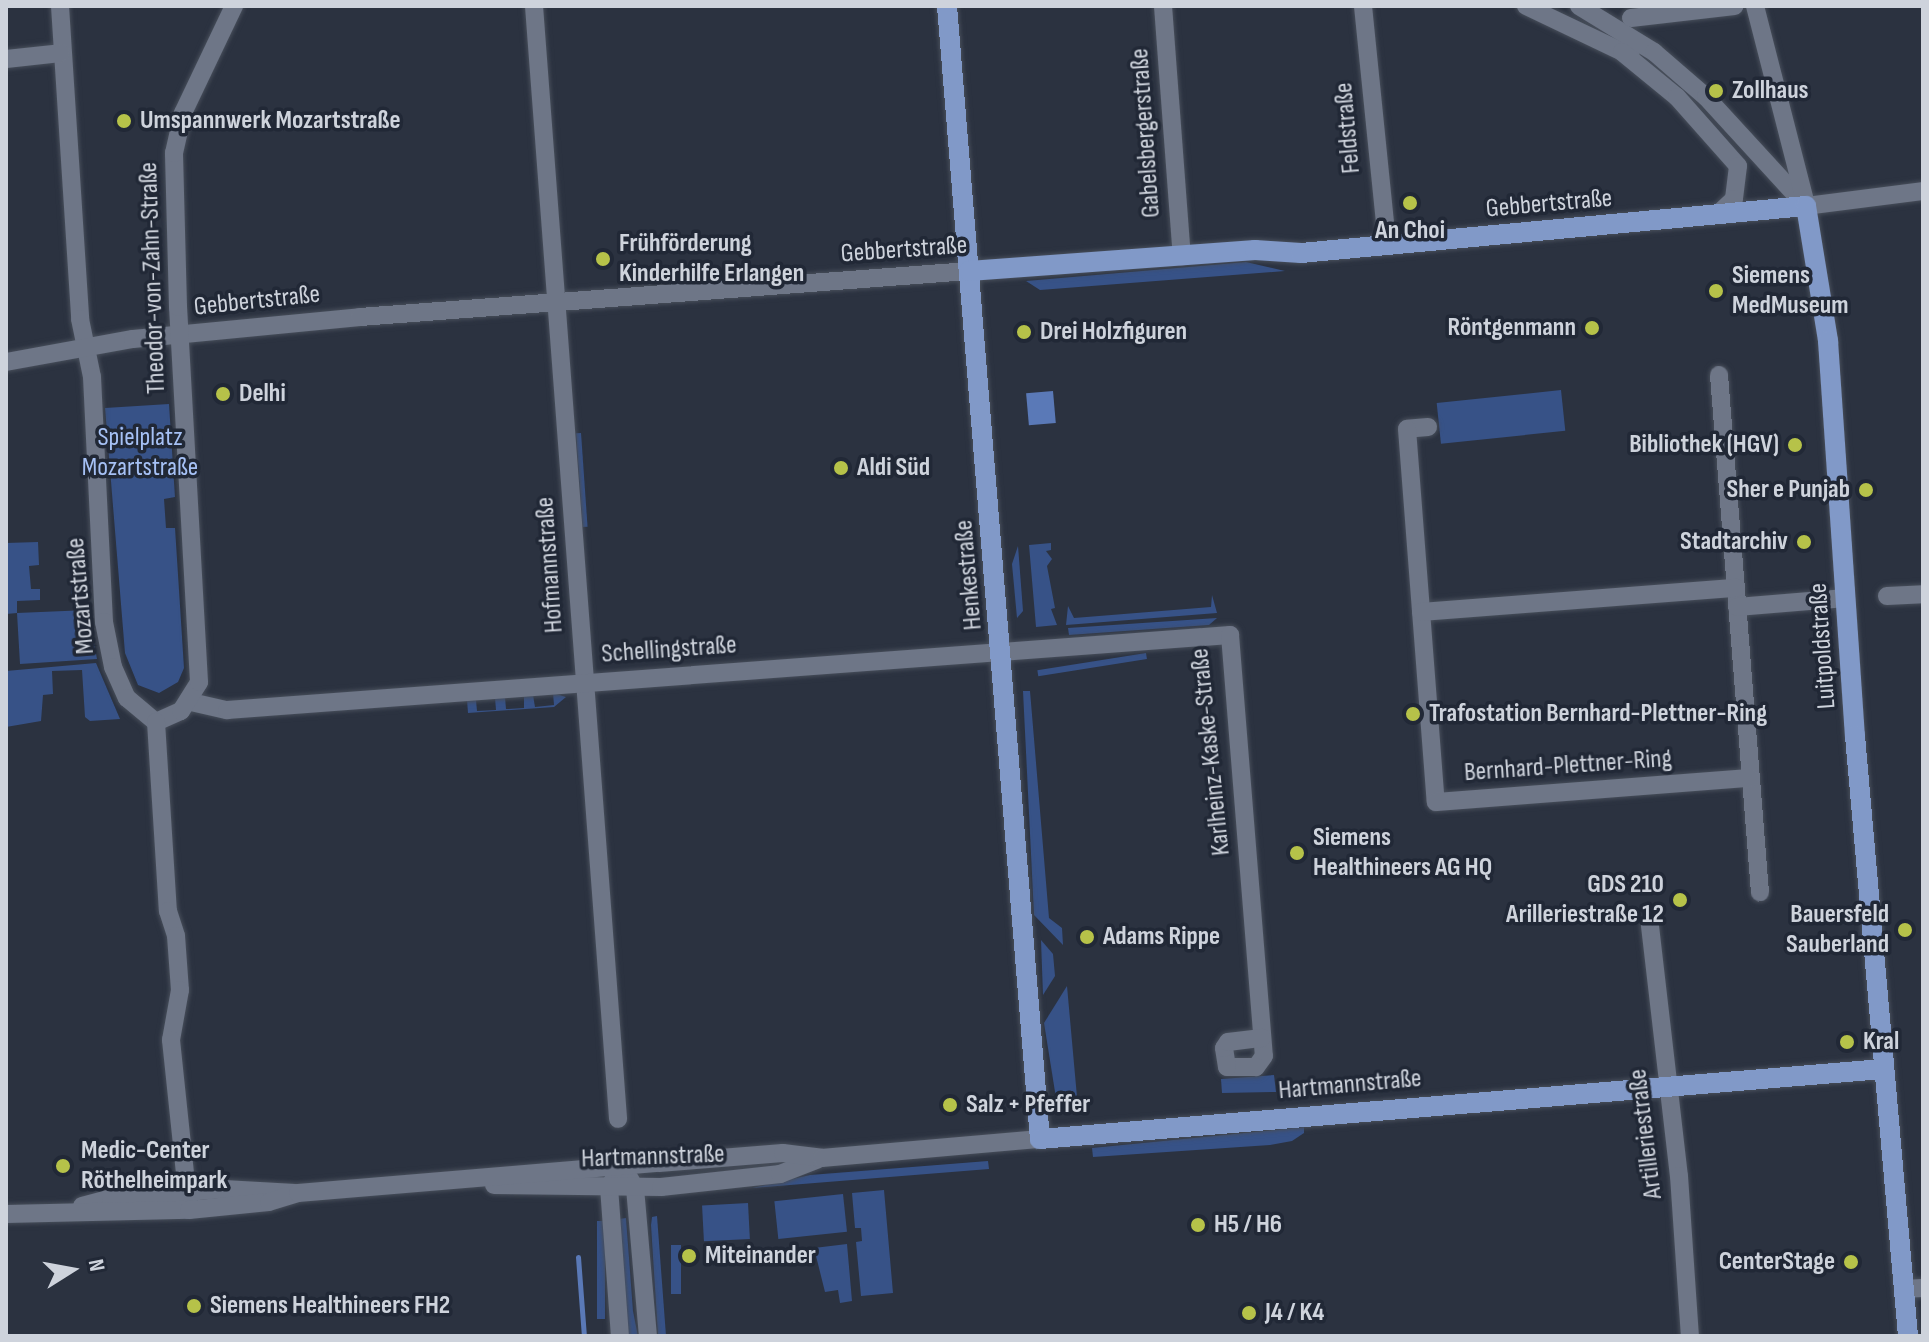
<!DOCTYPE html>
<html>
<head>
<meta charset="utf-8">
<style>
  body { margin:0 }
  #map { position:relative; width:1929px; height:1342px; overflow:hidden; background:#2b3240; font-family:"Sofia Sans Condensed",sans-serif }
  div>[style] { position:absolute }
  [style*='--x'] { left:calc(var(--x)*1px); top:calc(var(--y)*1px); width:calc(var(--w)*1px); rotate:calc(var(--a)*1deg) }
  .green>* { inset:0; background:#375287; transform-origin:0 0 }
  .water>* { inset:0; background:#5a79b7; transform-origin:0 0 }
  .stream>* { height:5px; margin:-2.5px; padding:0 2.5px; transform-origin:2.5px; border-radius:2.5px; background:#5a79b7 }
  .roads { filter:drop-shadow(0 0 2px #474e5a) drop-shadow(0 0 2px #474e5a) }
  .minor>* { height:18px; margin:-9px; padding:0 9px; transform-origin:9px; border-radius:9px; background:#6e7687 }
  .major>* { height:20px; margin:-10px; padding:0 10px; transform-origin:10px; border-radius:10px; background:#8199c8 }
  .dots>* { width:22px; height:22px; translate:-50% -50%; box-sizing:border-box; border:4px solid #212836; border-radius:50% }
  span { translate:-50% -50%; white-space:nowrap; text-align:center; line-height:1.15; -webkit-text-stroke:7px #212836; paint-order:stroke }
  .poi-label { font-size:26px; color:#ced3dc; font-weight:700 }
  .left { translate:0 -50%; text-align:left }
  .right { translate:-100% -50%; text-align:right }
  .street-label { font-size:26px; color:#ced3dc }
  .park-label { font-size:26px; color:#a6c1f5 }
  .frame { position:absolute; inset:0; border:8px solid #ced3dc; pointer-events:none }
  .north { position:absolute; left:32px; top:1230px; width:80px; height:80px; -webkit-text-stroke:6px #212836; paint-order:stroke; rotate:79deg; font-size:22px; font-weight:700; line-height:32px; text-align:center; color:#ced3dc }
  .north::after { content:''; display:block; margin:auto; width:28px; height:36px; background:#ced3dc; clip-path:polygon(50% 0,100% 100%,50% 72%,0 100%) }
</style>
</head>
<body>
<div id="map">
  <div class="green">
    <div style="clip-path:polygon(1246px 262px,1285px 271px,1040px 290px,1026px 281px)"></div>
    <div style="left:1561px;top:390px;width:41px;height:125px;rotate:84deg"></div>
    <div style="clip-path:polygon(169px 404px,175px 497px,164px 499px,166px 528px,175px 528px,184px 668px,178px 682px,159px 693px,138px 685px,125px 653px,105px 408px)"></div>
    <div style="left:581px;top:433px;width:94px;height:5px;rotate:86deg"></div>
    <div style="left:84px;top:538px;width:60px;height:16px;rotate:86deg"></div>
    <div style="clip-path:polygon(38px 542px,39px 565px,29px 566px,31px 589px,40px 589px,40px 600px,17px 601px,17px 613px,88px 610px,97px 659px,20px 664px,17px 613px,6px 614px,6px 543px)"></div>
    <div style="clip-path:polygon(1051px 543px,1051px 550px,1046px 551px,1052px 559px,1047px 566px,1055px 608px,1051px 609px,1057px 625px,1036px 627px,1029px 545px)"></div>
    <div style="clip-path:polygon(1018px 546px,1023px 611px,1017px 618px,1012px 564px)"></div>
    <div style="clip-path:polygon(1212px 595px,1217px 613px,1066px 625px,1068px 606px,1074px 618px,1211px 607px)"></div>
    <div style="clip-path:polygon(1217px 618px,1209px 625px,1069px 635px,1068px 628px)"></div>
    <div style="left:1146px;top:653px;width:6px;height:110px;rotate:81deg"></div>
    <div style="clip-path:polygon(96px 663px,120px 719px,90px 721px,85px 717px,82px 670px,52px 671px,53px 694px,43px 695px,41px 721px,6px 727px,6px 671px)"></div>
    <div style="clip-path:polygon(1023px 691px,1030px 691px,1049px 918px,1062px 928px,1063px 945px,1034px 915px)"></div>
    <div style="clip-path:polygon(553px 693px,566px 697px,554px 707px,468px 713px,467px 700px,476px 700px,477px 711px,496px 710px,495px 698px,505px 697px,506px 709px,524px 708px,524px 696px,533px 695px,535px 707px,554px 705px)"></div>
    <div style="clip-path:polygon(1041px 940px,1053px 954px,1055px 976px,1043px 995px)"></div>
    <div style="clip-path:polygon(1067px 986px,1077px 1097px,1056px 1098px,1044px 1023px)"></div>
    <div style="clip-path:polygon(1274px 1075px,1276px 1092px,1222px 1093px,1221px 1079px)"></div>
    <div style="clip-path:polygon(1304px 1127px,1304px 1133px,1292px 1141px,1270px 1145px,1093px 1157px,1092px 1148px)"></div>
    <div style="clip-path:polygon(988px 1161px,989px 1169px,752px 1188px,810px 1175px)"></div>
    <div style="clip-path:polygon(884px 1190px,893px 1293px,861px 1296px,856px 1242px,862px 1241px,861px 1228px,855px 1228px,852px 1193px)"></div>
    <div style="left:843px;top:1194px;width:38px;height:69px;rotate:84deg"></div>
    <div style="left:748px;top:1203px;width:36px;height:46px;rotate:87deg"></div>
    <div style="clip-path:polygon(657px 1216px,666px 1336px,658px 1336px,651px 1225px,652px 1217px)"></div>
    <div style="clip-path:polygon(626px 1218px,633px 1311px,638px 1336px,628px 1336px,619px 1219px)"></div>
    <div style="left:597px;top:1221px;width:8px;height:98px"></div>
    <div style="clip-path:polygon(847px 1244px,852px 1301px,840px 1303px,838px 1290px,825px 1292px,814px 1248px)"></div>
    <div style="left:671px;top:1245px;width:10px;height:49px"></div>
  </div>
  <div class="water">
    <div style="left:1053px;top:391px;width:32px;height:27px;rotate:85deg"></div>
  </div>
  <div class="stream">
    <div style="--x:578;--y:1257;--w:79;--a:85.7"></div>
  </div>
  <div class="roads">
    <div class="minor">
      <div style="--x:60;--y:6;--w:314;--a:86.3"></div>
      <div style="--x:80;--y:319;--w:59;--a:78.3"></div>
      <div style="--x:92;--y:377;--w:245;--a:87.2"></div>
      <div style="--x:104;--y:622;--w:46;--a:78.7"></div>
      <div style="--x:113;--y:667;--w:34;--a:66"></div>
      <div style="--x:127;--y:698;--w:38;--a:40"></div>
      <div style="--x:534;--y:6;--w:1116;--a:85.68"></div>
      <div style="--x:1163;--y:6;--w:251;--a:85.7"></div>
      <div style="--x:1363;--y:6;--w:239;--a:84.2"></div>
      <div style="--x:1526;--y:6;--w:116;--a:25.5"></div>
      <div style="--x:1579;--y:6;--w:88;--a:31.5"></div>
      <div style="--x:1654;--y:52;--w:69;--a:40.9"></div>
      <div style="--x:1706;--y:97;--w:148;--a:47.5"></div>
      <div style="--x:1755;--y:6;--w:205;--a:75.6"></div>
      <div style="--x:1631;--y:18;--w:104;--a:-6.6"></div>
      <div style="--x:1622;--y:52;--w:71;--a:39.3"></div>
      <div style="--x:1677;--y:97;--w:92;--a:48.5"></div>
      <div style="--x:1738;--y:166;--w:33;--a:97"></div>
      <div style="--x:1734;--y:199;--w:22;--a:137"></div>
      <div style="--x:6;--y:59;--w:55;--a:-6.2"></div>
      <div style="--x:1806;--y:206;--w:118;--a:-7.3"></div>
      <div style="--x:6;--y:362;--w:129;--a:-10.3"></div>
      <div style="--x:133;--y:339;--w:228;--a:-5.5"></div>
      <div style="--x:360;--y:317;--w:611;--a:-4.32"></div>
      <div style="--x:1719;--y:375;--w:519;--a:85.47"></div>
      <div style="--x:1428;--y:427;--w:21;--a:175"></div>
      <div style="--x:1407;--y:429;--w:374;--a:85.6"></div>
      <div style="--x:1436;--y:802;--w:315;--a:-4.4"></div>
      <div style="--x:1887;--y:596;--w:36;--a:-3"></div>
      <div style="--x:1737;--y:607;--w:109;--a:-4.7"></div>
      <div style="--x:1421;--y:612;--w:316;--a:-4.4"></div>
      <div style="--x:191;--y:702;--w:37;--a:13"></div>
      <div style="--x:227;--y:710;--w:1006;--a:-4.28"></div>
      <div style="--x:1230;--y:635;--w:422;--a:85.4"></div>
      <div style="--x:1264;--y:1056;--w:14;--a:126"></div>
      <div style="--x:1256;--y:1067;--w:29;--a:180"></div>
      <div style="--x:1227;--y:1067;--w:19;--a:-99"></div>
      <div style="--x:1224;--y:1048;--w:7;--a:-56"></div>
      <div style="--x:1228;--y:1042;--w:34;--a:-7"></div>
      <div style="--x:156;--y:722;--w:27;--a:-24"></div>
      <div style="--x:181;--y:711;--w:34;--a:-58"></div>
      <div style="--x:199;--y:682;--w:376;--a:-93.2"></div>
      <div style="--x:178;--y:307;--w:154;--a:-91.5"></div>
      <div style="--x:174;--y:153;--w:41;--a:-77.3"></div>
      <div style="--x:183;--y:113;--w:119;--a:-64.5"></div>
      <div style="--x:156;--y:722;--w:189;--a:86.4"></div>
      <div style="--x:168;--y:911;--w:26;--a:72"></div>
      <div style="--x:176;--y:936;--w:54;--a:85.8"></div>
      <div style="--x:180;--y:990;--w:51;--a:100.2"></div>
      <div style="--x:171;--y:1040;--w:171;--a:84"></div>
      <div style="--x:1650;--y:926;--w:252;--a:83.4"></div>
      <div style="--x:1679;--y:1176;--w:160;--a:86.1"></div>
      <div style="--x:615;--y:1177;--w:12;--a:121"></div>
      <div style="--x:609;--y:1187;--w:149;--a:85.8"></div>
      <div style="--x:630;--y:1179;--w:10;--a:61"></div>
      <div style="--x:635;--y:1188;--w:149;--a:85"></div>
      <div style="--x:494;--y:1185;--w:167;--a:0.7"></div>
      <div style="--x:661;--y:1187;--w:120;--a:-6.2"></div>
      <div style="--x:780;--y:1174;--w:40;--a:-21"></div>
      <div style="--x:82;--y:1206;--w:30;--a:-15"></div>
      <div style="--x:111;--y:1198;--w:113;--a:-4.6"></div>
      <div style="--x:224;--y:1189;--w:71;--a:3.2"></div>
      <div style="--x:6;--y:1214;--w:183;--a:-1.3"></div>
      <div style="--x:189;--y:1210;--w:80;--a:-5.7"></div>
      <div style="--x:269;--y:1202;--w:30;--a:-17"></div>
      <div style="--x:298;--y:1193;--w:362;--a:-4.8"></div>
      <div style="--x:659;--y:1163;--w:124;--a:-4.6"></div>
      <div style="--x:783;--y:1153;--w:39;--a:7"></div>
      <div style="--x:822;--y:1158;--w:219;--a:-5"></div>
      <div style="--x:1903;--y:1289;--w:20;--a:-3"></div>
    </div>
    <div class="major">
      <div style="--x:947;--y:6;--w:1137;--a:85.31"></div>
      <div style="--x:1040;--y:1139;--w:846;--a:-4.75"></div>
      <div style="--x:969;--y:271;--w:287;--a:-4.2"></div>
      <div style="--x:1255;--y:250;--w:46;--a:3.7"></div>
      <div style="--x:1301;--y:253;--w:507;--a:-5.32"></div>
      <div style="--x:1806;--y:206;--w:137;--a:80.7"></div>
      <div style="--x:1828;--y:341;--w:396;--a:86.1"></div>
      <div style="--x:1855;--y:736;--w:602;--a:84.95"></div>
    </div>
  </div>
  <div class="dots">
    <div style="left:1716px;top:91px;background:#b6c249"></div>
    <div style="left:124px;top:121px;background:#b6c249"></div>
    <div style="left:1410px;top:203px;background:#b6c249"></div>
    <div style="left:603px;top:259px;background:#b6c249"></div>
    <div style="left:1716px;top:291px;background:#b6c249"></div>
    <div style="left:1592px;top:328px;background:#b6c249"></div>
    <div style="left:1024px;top:332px;background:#b6c249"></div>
    <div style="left:223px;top:394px;background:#b6c249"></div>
    <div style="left:1795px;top:445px;background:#b6c249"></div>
    <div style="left:841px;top:468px;background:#b6c249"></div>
    <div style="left:1866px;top:490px;background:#b6c249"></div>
    <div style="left:1804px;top:542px;background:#b6c249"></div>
    <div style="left:1413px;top:714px;background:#b6c249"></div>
    <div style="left:1297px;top:853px;background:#b6c249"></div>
    <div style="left:1680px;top:900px;background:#b6c249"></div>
    <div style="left:1905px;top:930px;background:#b6c249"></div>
    <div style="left:1087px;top:937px;background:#b6c249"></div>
    <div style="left:1847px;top:1042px;background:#b6c249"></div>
    <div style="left:950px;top:1105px;background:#b6c249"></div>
    <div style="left:63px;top:1166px;background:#b6c249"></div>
    <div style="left:1198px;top:1225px;background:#b6c249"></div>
    <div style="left:689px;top:1256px;background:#b6c249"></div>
    <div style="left:1851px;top:1262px;background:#b6c249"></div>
    <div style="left:194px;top:1306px;background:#b6c249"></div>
    <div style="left:1249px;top:1313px;background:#b6c249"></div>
  </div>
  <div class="poi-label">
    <span class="left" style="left:1732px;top:91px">Zollhaus</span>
    <span class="left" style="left:140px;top:121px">Umspannwerk Mozartstraße</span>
    <span style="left:1410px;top:231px">An Choi</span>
    <span class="left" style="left:619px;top:259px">Frühförderung<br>Kinderhilfe Erlangen</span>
    <span class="left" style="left:1732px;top:291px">Siemens<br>MedMuseum</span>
    <span class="right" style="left:1576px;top:328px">Röntgenmann</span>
    <span class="left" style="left:1040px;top:332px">Drei Holzfiguren</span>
    <span class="left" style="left:239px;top:394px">Delhi</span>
    <span class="right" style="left:1779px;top:445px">Bibliothek (HGV)</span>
    <span class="left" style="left:857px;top:468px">Aldi Süd</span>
    <span class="right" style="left:1850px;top:490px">Sher e Punjab</span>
    <span class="right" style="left:1788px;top:542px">Stadtarchiv</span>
    <span class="left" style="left:1429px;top:714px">Trafostation Bernhard-Plettner-Ring</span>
    <span class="left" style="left:1313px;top:853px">Siemens<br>Healthineers AG HQ</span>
    <span class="right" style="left:1664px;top:900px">GDS 210<br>Arilleriestraße 12</span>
    <span class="right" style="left:1889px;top:930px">Bauersfeld<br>Sauberland</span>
    <span class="left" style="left:1103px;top:937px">Adams Rippe</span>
    <span class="left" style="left:1863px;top:1042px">Kral</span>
    <span class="left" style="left:966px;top:1105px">Salz + Pfeffer</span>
    <span class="left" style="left:81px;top:1166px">Medic-Center<br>Röthelheimpark</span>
    <span class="left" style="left:1214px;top:1225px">H5 / H6</span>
    <span class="left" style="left:705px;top:1256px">Miteinander</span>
    <span class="right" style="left:1835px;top:1262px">CenterStage</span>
    <span class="left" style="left:210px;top:1306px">Siemens Healthineers FH2</span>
    <span class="left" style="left:1265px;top:1313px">J4 / K4</span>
  </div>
  <div class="street-label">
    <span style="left:1348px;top:128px;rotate:-95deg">Feldstraße</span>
    <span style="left:1146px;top:133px;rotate:-94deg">Gabelsbergerstraße</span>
    <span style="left:1549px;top:204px;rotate:-5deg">Gebbertstraße</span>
    <span style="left:904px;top:250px;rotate:-4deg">Gebbertstraße</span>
    <span style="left:153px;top:278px;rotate:-92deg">Theodor-von-Zahn-Straße</span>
    <span style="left:257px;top:301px;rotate:-6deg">Gebbertstraße</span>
    <span style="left:550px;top:565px;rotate:-94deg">Hofmannstraße</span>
    <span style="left:969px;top:575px;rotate:-95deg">Henkestraße</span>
    <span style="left:81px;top:596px;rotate:-95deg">Mozartstraße</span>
    <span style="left:1823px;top:646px;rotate:-94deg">Luitpoldstraße</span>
    <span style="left:669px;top:650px;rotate:-4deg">Schellingstraße</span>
    <span style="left:1211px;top:752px;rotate:-96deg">Karlheinz-Kaske-Straße</span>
    <span style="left:1568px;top:766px;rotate:-4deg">Bernhard-Plettner-Ring</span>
    <span style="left:1350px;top:1085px;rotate:-5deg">Hartmannstraße</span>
    <span style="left:1646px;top:1134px;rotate:-97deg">Artilleriestraße</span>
    <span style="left:653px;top:1157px;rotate:-2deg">Hartmannstraße</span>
  </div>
  <div class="park-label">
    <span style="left:140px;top:453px">Spielplatz<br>Mozartstraße</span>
  </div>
  <div class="frame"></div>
  <div class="north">N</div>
</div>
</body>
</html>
